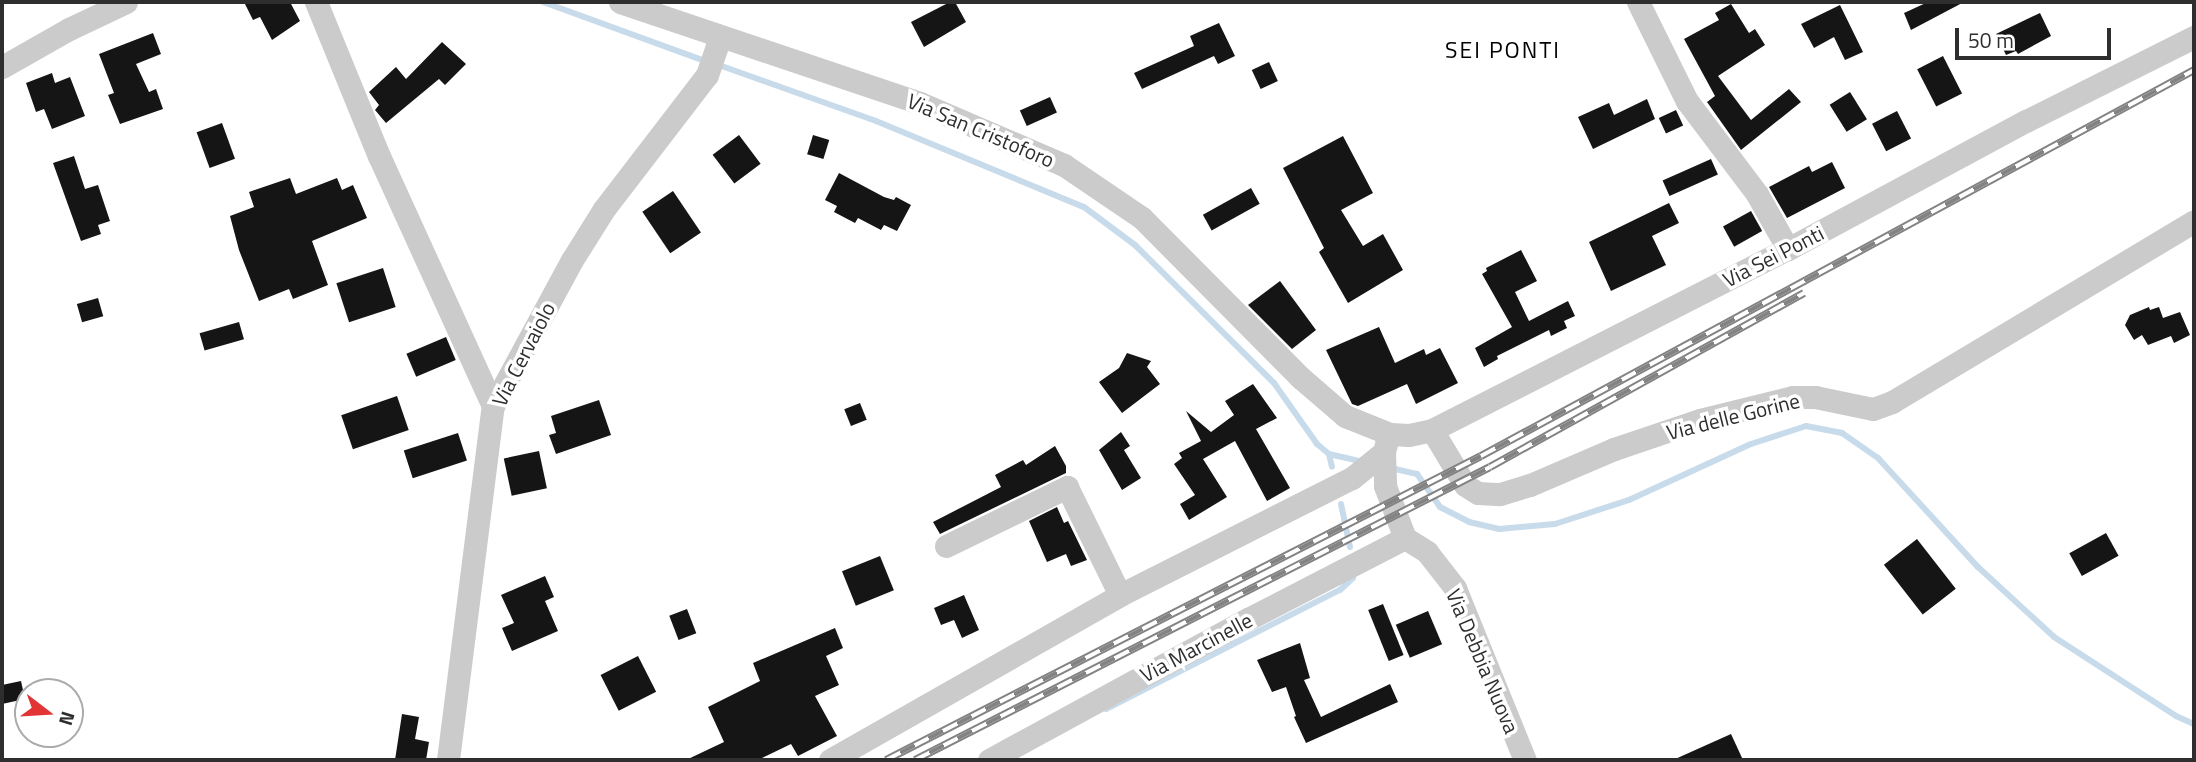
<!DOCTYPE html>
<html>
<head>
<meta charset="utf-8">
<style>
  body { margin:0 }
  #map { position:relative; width:2196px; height:762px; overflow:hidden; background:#fff; font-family:"Titillium Web",sans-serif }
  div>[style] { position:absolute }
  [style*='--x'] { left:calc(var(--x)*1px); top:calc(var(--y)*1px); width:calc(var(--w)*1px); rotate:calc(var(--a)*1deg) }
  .stream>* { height:6px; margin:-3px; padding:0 3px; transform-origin:3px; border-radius:3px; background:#c8dbeb }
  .building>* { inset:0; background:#151515; transform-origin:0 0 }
  .street>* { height:23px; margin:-11.5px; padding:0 11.5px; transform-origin:11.5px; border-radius:11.5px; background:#cbcbcb }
  .rail>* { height:8px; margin-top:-4px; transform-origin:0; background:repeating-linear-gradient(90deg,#fff 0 16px,#838383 0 32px); box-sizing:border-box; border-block:2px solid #838383 }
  span { translate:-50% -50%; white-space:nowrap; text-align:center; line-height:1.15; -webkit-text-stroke:7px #fff; paint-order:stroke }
  .street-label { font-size:21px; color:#2e2e2e }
  .neighbourhood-label { font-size:23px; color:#000; letter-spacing:2px }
  .frame { position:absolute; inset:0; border:4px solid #2e2e2e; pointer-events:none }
  .north { position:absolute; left:14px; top:678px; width:70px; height:70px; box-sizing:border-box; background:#fff; border:2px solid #ababab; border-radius:50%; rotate:107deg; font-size:19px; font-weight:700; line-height:28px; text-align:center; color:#2e2e2e }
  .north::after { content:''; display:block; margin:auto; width:24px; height:32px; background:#e23335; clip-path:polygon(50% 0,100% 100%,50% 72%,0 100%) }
  .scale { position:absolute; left:1955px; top:28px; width:156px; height:32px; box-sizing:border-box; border:4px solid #2e2e2e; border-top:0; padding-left:9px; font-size:21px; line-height:24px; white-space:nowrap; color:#2e2e2e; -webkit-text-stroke:5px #fff; paint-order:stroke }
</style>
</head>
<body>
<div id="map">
  <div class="stream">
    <div style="--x:543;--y:2;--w:172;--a:20"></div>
    <div style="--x:716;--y:64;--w:170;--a:19.6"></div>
    <div style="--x:876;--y:121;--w:225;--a:22.5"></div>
    <div style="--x:1084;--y:207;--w:64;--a:36.7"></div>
    <div style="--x:1135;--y:245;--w:196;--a:44.8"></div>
    <div style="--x:1274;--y:383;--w:75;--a:54.8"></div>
    <div style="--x:1317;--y:444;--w:16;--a:40"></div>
    <div style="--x:1329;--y:454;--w:35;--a:13"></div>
    <div style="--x:1329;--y:454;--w:13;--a:77"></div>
    <div style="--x:1391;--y:468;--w:27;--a:13"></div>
    <div style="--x:1417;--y:474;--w:40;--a:55.1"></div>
    <div style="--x:1440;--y:507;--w:33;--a:27"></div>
    <div style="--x:1469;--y:522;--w:31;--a:13"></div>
    <div style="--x:1499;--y:529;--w:56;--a:-5.1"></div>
    <div style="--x:1555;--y:524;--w:78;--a:-18"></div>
    <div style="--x:1629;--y:500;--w:134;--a:-24.7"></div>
    <div style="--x:1751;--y:444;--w:58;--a:-18.1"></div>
    <div style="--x:1806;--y:426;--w:37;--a:11"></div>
    <div style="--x:1842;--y:433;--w:44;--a:34.8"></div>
    <div style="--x:1878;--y:458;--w:148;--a:47.5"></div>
    <div style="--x:1978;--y:567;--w:103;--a:42.6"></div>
    <div style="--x:2054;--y:637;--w:145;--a:32.9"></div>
    <div style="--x:2176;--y:716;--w:20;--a:24"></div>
    <div style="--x:1341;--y:504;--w:44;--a:78.2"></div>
    <div style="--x:1106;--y:709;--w:263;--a:-27"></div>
    <div style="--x:1340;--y:590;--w:18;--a:-43"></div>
  </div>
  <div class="building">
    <div style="clip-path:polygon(244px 2px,290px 2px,300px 21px,272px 40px,260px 17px,253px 20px)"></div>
    <div style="clip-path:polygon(950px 2px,955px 2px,966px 22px,924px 47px,911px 22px)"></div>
    <div style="clip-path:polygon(1928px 2px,1964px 2px,1911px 30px,1904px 13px)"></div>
    <div style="clip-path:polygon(1731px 4px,1749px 33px,1755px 29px,1765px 45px,1718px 76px,1751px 120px,1789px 89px,1801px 102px,1741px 150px,1707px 102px,1715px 96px,1684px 39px,1719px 20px,1715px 13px)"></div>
    <div style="clip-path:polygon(1840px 5px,1863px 52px,1845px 60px,1834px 37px,1814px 48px,1801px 24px)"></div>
    <div style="clip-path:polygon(2040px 13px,2051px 36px,2018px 54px,2016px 51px,2006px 55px,1996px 34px)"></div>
    <div style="clip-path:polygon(1219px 23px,1235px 56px,1218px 64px,1214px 56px,1142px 89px,1134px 73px,1194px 46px,1190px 36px)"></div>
    <div style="clip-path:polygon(153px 33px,161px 54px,136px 64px,149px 92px,156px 89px,163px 109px,120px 124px,108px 95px,114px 93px,99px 54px)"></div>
    <div style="clip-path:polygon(442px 42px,466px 64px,445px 85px,439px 79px,386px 123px,375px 110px,379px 105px,369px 92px,396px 67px,406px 79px)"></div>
    <div style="left:1943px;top:56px;width:42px;height:29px;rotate:63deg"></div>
    <div style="left:1269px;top:62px;width:21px;height:19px;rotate:65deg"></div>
    <div style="clip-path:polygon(52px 73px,55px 83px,70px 77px,85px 116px,52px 129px,44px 109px,36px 112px,26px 83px)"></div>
    <div style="left:1850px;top:92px;width:32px;height:24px;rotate:58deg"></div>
    <div style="left:1050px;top:97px;width:17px;height:33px;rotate:66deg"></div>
    <div style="clip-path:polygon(1647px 99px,1655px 119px,1593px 149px,1578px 117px,1609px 103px,1614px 115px)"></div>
    <div style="left:1676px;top:110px;width:17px;height:19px;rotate:65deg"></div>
    <div style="left:1897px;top:111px;width:31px;height:28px;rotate:63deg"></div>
    <div style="left:222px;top:123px;width:38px;height:27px;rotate:70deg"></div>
    <div style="left:739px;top:135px;width:36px;height:33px;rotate:53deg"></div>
    <div style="left:813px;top:135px;width:17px;height:20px;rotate:17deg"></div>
    <div style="clip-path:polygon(1343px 136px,1373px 193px,1341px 210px,1363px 246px,1383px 234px,1403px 270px,1348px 303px,1319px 252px,1324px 248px,1283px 168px)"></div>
    <div style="clip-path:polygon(74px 156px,85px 189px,98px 185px,110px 221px,98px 225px,101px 234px,81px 241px,53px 163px)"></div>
    <div style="left:1711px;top:159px;width:17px;height:53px;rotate:66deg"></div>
    <div style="clip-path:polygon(1832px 162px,1845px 188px,1787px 218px,1769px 187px,1809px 166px,1812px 172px)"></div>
    <div style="clip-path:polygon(839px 173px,884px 197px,894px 200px,896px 197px,911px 205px,897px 231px,884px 225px,881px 230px,858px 218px,855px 223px,834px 212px,837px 206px,825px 200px)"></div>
    <div style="clip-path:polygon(290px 178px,296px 194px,337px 178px,342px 190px,353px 185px,367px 218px,312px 241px,328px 285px,293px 299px,289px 289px,259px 301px,239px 250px,230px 216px,254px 207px,249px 192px)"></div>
    <div style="left:1251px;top:188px;width:18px;height:55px;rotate:61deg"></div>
    <div style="left:673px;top:191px;width:50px;height:37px;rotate:56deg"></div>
    <div style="clip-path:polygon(1669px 203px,1679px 223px,1652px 236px,1666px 265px,1611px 291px,1589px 242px)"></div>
    <div style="left:1751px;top:211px;width:23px;height:32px;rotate:61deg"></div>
    <div style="clip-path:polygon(1521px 250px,1537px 281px,1515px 292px,1529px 321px,1568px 301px,1575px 316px,1564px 321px,1567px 328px,1551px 336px,1549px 330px,1497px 356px,1498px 359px,1484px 367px,1475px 348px,1512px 327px,1482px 274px,1487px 271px,1486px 268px)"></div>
    <div style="left:383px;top:268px;width:41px;height:49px;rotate:72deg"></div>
    <div style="clip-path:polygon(1280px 281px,1316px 330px,1292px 349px,1248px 305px)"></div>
    <div style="left:98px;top:298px;width:19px;height:22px;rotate:74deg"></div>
    <div style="clip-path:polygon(2149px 307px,2150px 310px,2159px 307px,2163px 318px,2180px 312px,2190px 335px,2174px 343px,2171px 336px,2148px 345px,2142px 335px,2134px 340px,2125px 325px,2130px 315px)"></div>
    <div style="left:239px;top:322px;width:18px;height:41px;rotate:74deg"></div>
    <div style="clip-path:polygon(1379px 327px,1395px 363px,1424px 349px,1426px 355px,1440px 348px,1458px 383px,1416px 404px,1407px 384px,1358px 406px,1352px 404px,1326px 350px)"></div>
    <div style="left:446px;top:337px;width:25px;height:43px;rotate:67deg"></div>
    <div style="clip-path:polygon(1127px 353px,1151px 361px,1147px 367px,1160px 384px,1122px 413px,1099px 382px,1119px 368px)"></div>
    <div style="clip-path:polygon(1253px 384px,1277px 418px,1256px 429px,1290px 488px,1267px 501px,1235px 441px,1203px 459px,1227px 497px,1189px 520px,1180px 504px,1195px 495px,1174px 464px,1182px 458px,1179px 453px,1201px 441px,1186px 411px,1211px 432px,1234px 415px,1225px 401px)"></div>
    <div style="left:397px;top:396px;width:36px;height:59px;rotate:71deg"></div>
    <div style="clip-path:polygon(599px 400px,611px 435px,556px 454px,549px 435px,556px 433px,551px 416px)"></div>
    <div style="left:860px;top:403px;width:18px;height:17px;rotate:68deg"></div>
    <div style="clip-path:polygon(1121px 432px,1130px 446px,1124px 450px,1141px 478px,1122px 490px,1099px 450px)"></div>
    <div style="left:458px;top:433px;width:29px;height:57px;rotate:72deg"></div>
    <div style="clip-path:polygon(1055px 446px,1066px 466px,1066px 473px,940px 534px,933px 522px,1001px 487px,995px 475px,1023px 460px,1026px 465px)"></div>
    <div style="left:539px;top:451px;width:38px;height:36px;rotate:78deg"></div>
    <div style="clip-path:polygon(1057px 507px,1064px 523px,1068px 521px,1087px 560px,1071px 566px,1066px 554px,1047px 562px,1029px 521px)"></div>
    <div style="left:2106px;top:533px;width:26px;height:42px;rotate:61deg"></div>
    <div style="left:1917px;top:539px;width:63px;height:42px;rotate:52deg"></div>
    <div style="left:880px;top:556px;width:37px;height:41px;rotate:68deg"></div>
    <div style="clip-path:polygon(545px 576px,554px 597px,545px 601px,558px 631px,512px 651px,502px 628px,514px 623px,501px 595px)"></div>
    <div style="clip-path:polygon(964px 595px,979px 630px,962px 638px,954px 620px,941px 625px,934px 608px)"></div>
    <div style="left:1383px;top:604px;width:55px;height:16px;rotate:68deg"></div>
    <div style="left:687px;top:609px;width:26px;height:19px;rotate:69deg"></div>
    <div style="left:1428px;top:611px;width:36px;height:35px;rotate:67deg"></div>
    <div style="clip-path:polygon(835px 628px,843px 648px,826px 656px,839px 685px,815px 696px,837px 736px,798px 756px,791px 744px,758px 760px,686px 760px,724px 742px,708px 707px,760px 681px,753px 663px)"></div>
    <div style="clip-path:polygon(1300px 643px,1310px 678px,1304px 680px,1321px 717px,1390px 684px,1398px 702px,1306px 743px,1294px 717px,1296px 716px,1286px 687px,1272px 692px,1257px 660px)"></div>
    <div style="left:638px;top:656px;width:40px;height:42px;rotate:63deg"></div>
    <div style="clip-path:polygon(21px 681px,25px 699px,2px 704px,2px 685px)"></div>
    <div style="clip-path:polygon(402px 714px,419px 717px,415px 739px,429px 742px,426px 760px,395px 760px)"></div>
    <div style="clip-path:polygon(1731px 734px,1743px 760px,1673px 760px)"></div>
  </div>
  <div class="street">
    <div style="--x:316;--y:2;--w:166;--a:67.8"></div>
    <div style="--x:379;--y:156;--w:275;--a:65.5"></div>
    <div style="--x:620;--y:2;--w:317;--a:18.6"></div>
    <div style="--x:920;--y:103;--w:157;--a:23.3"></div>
    <div style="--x:1064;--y:165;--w:94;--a:34.2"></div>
    <div style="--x:1142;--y:218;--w:226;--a:45.2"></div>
    <div style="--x:1301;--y:378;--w:58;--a:40.8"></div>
    <div style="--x:1345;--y:416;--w:48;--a:21.8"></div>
    <div style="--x:1390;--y:434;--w:19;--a:3"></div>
    <div style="--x:1409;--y:435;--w:24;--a:-12"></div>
    <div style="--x:1432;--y:430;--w:399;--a:-27"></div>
    <div style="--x:1788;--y:249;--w:270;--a:-28.3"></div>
    <div style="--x:2026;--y:121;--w:188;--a:-26.6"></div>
    <div style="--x:1638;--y:2;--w:110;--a:63.7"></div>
    <div style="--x:1687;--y:101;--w:116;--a:53"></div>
    <div style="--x:1757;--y:194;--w:63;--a:60.6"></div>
    <div style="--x:2;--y:67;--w:77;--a:-29.6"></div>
    <div style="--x:69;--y:29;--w:63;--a:-25.3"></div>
    <div style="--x:1432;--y:430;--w:64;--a:59"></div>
    <div style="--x:1465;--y:485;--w:15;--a:32"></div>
    <div style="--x:1478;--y:493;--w:22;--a:3"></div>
    <div style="--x:1500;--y:494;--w:31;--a:-17"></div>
    <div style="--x:1530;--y:485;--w:91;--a:-23.2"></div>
    <div style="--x:1614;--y:449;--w:91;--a:-18.6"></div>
    <div style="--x:1700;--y:420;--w:96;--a:-13.9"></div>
    <div style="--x:1793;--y:397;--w:22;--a:0"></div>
    <div style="--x:1815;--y:397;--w:59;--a:11.7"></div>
    <div style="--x:1873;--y:409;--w:20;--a:-20"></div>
    <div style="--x:1892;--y:402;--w:352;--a:-30.9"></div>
    <div style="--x:1386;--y:444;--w:8;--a:104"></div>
    <div style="--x:1384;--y:452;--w:34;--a:88"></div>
    <div style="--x:1385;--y:486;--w:56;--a:69"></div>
    <div style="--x:1405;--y:538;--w:26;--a:32"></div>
    <div style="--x:1427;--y:552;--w:46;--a:52.1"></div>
    <div style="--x:1455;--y:588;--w:186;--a:67.9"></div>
    <div style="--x:946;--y:546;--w:135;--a:-26"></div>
    <div style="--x:1067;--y:487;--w:120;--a:63.9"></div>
    <div style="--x:448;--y:760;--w:357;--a:-82.8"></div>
    <div style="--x:493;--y:406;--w:166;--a:-61.6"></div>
    <div style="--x:572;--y:260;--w:60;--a:-57.9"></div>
    <div style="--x:604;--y:209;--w:169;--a:-52.5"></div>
    <div style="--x:707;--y:75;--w:40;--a:-71.1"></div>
    <div style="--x:830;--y:760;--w:334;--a:-29.6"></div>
    <div style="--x:1120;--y:595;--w:260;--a:-26.8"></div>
    <div style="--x:1352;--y:478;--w:41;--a:-39.1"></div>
    <div style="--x:989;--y:760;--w:295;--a:-28.6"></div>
    <div style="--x:1248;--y:619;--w:177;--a:-27.3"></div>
  </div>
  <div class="rail">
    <div style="--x:886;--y:760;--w:668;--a:-27.06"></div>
    <div style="--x:1481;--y:456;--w:811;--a:-28.43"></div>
    <div style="--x:915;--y:760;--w:645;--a:-27"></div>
    <div style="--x:1490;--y:467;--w:359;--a:-29"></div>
  </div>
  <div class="street-label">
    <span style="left:981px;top:130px;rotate:23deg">Via San Cristoforo</span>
    <span style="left:1773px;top:256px;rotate:-27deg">Via Sei Ponti</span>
    <span style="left:523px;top:354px;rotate:-63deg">Via Cervaiolo</span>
    <span style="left:1733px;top:416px;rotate:-14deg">Via delle Gorine</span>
    <span style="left:1196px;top:647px;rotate:-28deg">Via Marcinelle</span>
    <span style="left:1483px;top:661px;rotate:67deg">Via Debbia Nuova</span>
  </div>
  <div class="neighbourhood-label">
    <span style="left:1503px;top:50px">SEI PONTI</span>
  </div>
  <div class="frame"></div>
  <div class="north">N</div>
  <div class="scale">50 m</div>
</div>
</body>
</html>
